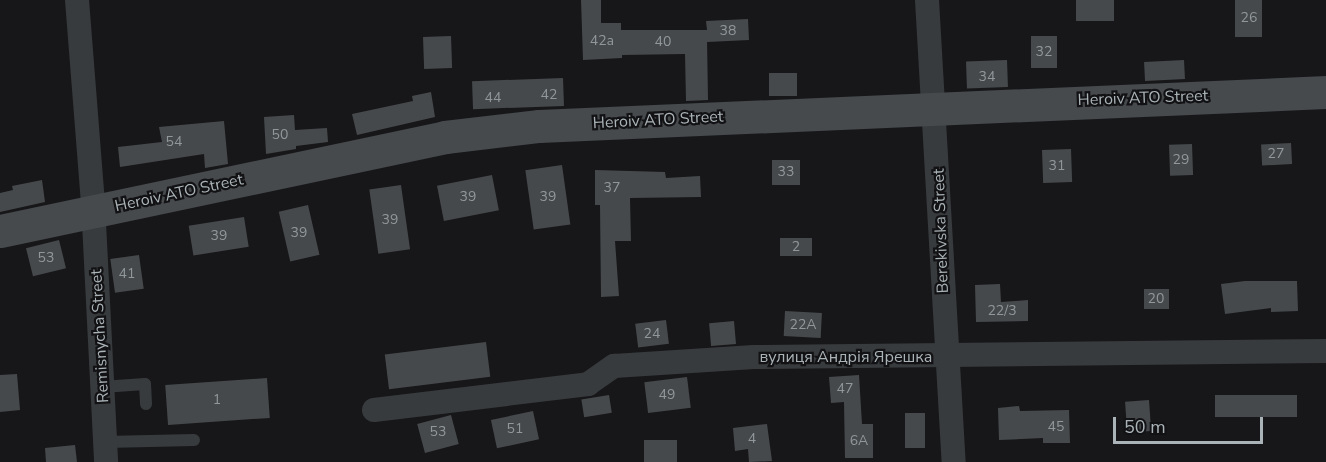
<!DOCTYPE html>
<html>
<head>
<meta charset="utf-8">
<style>
  body { margin:0 }
  #map { position:relative; width:1326px; height:462px; overflow:hidden; background:#171719; font-family:"Nunito Sans",sans-serif }
  div>[style] { position:absolute }
  [style*='--x'] { left:calc(var(--x)*1px); top:calc(var(--y)*1px); width:calc(var(--w)*1px); rotate:calc(var(--a)*1deg) }
  .building>* { inset:0; background:#46494b; transform-origin:0 0 }
  .lane>* { height:12px; margin:-6px; padding:0 6px; transform-origin:6px; border-radius:6px; background:#383b3d }
  .street>* { height:24px; margin:-12px; padding:0 12px; transform-origin:12px; border-radius:12px; background:#383b3d }
  .secondary>* { height:33px; margin:-16.5px; padding:0 16.5px; transform-origin:16.5px; border-radius:16.5px; background:#464a4d }
  span { translate:-50% -50%; white-space:nowrap; text-align:center; line-height:1.15; -webkit-text-stroke:4.5px #121214; paint-order:stroke }
  .number-label { font-size:14px; color:#91989c }
  .number-label span { -webkit-text-stroke-width:0 }
  .street-label { font-size:16px; color:#aab3b7 }
  .scale { position:absolute; left:1113px; top:417px; width:150px; height:27px; box-sizing:border-box; border:3px solid #aab3b7; border-top:0; padding-left:8px; font-size:18px; line-height:21px; white-space:nowrap; color:#aab3b7; -webkit-text-stroke:4px #121214; paint-order:stroke }
</style>
</head>
<body>
<div id="map">
  <div class="building">
    <div style="clip-path:polygon(581px 0,601px 0,601px 23px,621px 23px,621px 30px,707px 30px,706px 21px,748px 19px,749px 40px,707px 42px,707px 38px,708px 100px,686px 101px,685px 54px,622px 55px,622px 58px,583px 60px)"></div>
    <div style="left:1114px;top:0;width:21px;height:38px;rotate:90deg"></div>
    <div style="left:1235px;top:0;width:27px;height:37px"></div>
    <div style="left:451px;top:36px;width:32px;height:28px;rotate:88deg"></div>
    <div style="left:1031px;top:36px;width:26px;height:32px"></div>
    <div style="left:1007px;top:60px;width:27px;height:41px;rotate:88deg"></div>
    <div style="left:1184px;top:60px;width:19px;height:40px;rotate:87deg"></div>
    <div style="left:797px;top:73px;width:23px;height:28px;rotate:90deg"></div>
    <div style="left:563px;top:78px;width:28px;height:91px;rotate:88deg"></div>
    <div style="clip-path:polygon(431px 92px,435px 117px,357px 135px,352px 114px,413px 101px,412px 96px)"></div>
    <div style="clip-path:polygon(294px 115px,295px 130px,327px 128px,328px 142px,296px 146px,296px 149px,266px 154px,264px 117px)"></div>
    <div style="clip-path:polygon(224px 121px,228px 164px,205px 168px,204px 154px,120px 167px,118px 147px,162px 142px,159px 127px)"></div>
    <div style="left:1291px;top:143px;width:21px;height:30px;rotate:87deg"></div>
    <div style="left:1192px;top:144px;width:31px;height:23px;rotate:88deg"></div>
    <div style="left:1071px;top:149px;width:33px;height:29px;rotate:88deg"></div>
    <div style="left:772px;top:160px;width:28px;height:25px"></div>
    <div style="left:562px;top:165px;width:60px;height:37px;rotate:82deg"></div>
    <div style="clip-path:polygon(595px 170px,665px 172px,666px 178px,700px 176px,701px 197px,630px 198px,631px 241px,615px 241px,619px 296px,601px 297px,600px 205px,595px 205px)"></div>
    <div style="left:492px;top:175px;width:36px;height:56px;rotate:79deg"></div>
    <div style="clip-path:polygon(42px 180px,45px 202px,0 212px,0 193px,13px 190px,12px 186px)"></div>
    <div style="left:401px;top:185px;width:65px;height:32px;rotate:82deg"></div>
    <div style="left:308px;top:205px;width:51px;height:30px;rotate:77deg"></div>
    <div style="left:244px;top:217px;width:30px;height:56px;rotate:81deg"></div>
    <div style="left:780px;top:238px;width:32px;height:18px"></div>
    <div style="left:59px;top:240px;width:29px;height:34px;rotate:76deg"></div>
    <div style="left:139px;top:255px;width:34px;height:29px;rotate:82deg"></div>
    <div style="clip-path:polygon(1245px 281px,1297px 281px,1298px 311px,1271px 312px,1271px 308px,1225px 314px,1221px 284px)"></div>
    <div style="clip-path:polygon(1000px 284px,1001px 302px,1028px 300px,1028px 321px,976px 322px,975px 285px)"></div>
    <div style="left:1144px;top:289px;width:25px;height:20px"></div>
    <div style="left:785px;top:311px;width:37px;height:25px;rotate:3deg"></div>
    <div style="left:666px;top:320px;width:24px;height:31px;rotate:83deg"></div>
    <div style="left:734px;top:321px;width:23px;height:25px;rotate:85deg"></div>
    <div style="left:486px;top:342px;width:35px;height:102px;rotate:83deg"></div>
    <div style="clip-path:polygon(17px 374px,20px 410px,0 412px,0 375px)"></div>
    <div style="clip-path:polygon(859px 375px,862px 424px,873px 424px,873px 458px,845px 458px,844px 402px,831px 403px,829px 377px)"></div>
    <div style="left:687px;top:377px;width:31px;height:43px;rotate:83deg"></div>
    <div style="left:267px;top:378px;width:40px;height:102px;rotate:86deg"></div>
    <div style="left:609px;top:395px;width:18px;height:28px;rotate:81deg"></div>
    <div style="left:1297px;top:395px;width:22px;height:82px;rotate:90deg"></div>
    <div style="left:1149px;top:400px;width:31px;height:24px;rotate:86deg"></div>
    <div style="clip-path:polygon(1019px 406px,1020px 411px,1069px 410px,1070px 443px,1043px 443px,1043px 438px,999px 440px,998px 408px)"></div>
    <div style="left:533px;top:411px;width:29px;height:43px;rotate:78deg"></div>
    <div style="left:905px;top:413px;width:20px;height:35px"></div>
    <div style="left:451px;top:415px;width:30px;height:35px;rotate:75deg"></div>
    <div style="clip-path:polygon(767px 424px,772px 461px,749px 462px,748px 449px,735px 451px,733px 428px)"></div>
    <div style="left:644px;top:440px;width:33px;height:22px"></div>
    <div style="clip-path:polygon(75px 445px,77px 462px,46px 462px,45px 448px)"></div>
  </div>
  <div class="lane">
    <div style="--x:102;--y:387;--w:43;--a:-4"></div>
    <div style="--x:145;--y:384;--w:20;--a:87"></div>
    <div style="--x:105;--y:442;--w:89;--a:-1.3"></div>
  </div>
  <div class="street">
    <div style="--x:77;--y:0;--w:204;--a:85.5"></div>
    <div style="--x:93;--y:203;--w:259;--a:87.1"></div>
    <div style="--x:927;--y:0;--w:463;--a:86.7"></div>
    <div style="--x:374;--y:410;--w:216;--a:-6.9"></div>
    <div style="--x:588;--y:384;--w:32;--a:-35"></div>
    <div style="--x:614;--y:366;--w:140;--a:-3.7"></div>
    <div style="--x:754;--y:357;--w:572;--a:-0.6"></div>
  </div>
  <div class="secondary">
    <div style="--x:0;--y:231;--w:455;--a:-11.9"></div>
    <div style="--x:445;--y:137;--w:95;--a:-6.7"></div>
    <div style="--x:539;--y:126;--w:788;--a:-2.47"></div>
  </div>
  <div class="number-label">
    <span style="left:1249px;top:18px">26</span>
    <span style="left:728px;top:31px">38</span>
    <span style="left:602px;top:41px">42а</span>
    <span style="left:663px;top:42px">40</span>
    <span style="left:1044px;top:52px">32</span>
    <span style="left:987px;top:77px">34</span>
    <span style="left:549px;top:95px">42</span>
    <span style="left:493px;top:98px">44</span>
    <span style="left:280px;top:135px">50</span>
    <span style="left:174px;top:142px">54</span>
    <span style="left:1276px;top:154px">27</span>
    <span style="left:1181px;top:160px">29</span>
    <span style="left:1057px;top:166px">31</span>
    <span style="left:786px;top:172px">33</span>
    <span style="left:612px;top:188px">37</span>
    <span style="left:468px;top:197px">39</span>
    <span style="left:548px;top:197px">39</span>
    <span style="left:390px;top:220px">39</span>
    <span style="left:299px;top:233px">39</span>
    <span style="left:219px;top:236px">39</span>
    <span style="left:796px;top:247px">2</span>
    <span style="left:46px;top:258px">53</span>
    <span style="left:127px;top:274px">41</span>
    <span style="left:1156px;top:299px">20</span>
    <span style="left:1002px;top:311px">22/3</span>
    <span style="left:803px;top:325px">22А</span>
    <span style="left:652px;top:334px">24</span>
    <span style="left:845px;top:389px">47</span>
    <span style="left:667px;top:395px">49</span>
    <span style="left:217px;top:400px">1</span>
    <span style="left:1056px;top:427px">45</span>
    <span style="left:515px;top:429px">51</span>
    <span style="left:438px;top:432px">53</span>
    <span style="left:752px;top:439px">4</span>
    <span style="left:859px;top:441px">6A</span>
  </div>
  <div class="street-label">
    <span style="left:1143px;top:98px;rotate:-2deg">Heroiv ATO Street</span>
    <span style="left:658px;top:120px;rotate:-3deg">Heroiv ATO Street</span>
    <span style="left:179px;top:193px;rotate:-12deg">Heroiv ATO Street</span>
    <span style="left:941px;top:231px;rotate:-92deg">Berekivska Street</span>
    <span style="left:100px;top:336px;rotate:-93deg">Remisnycha Street</span>
    <span style="left:846px;top:357px">вулиця Андрія Ярешка</span>
  </div>
  <div class="scale">50 m</div>
</div>
</body>
</html>
